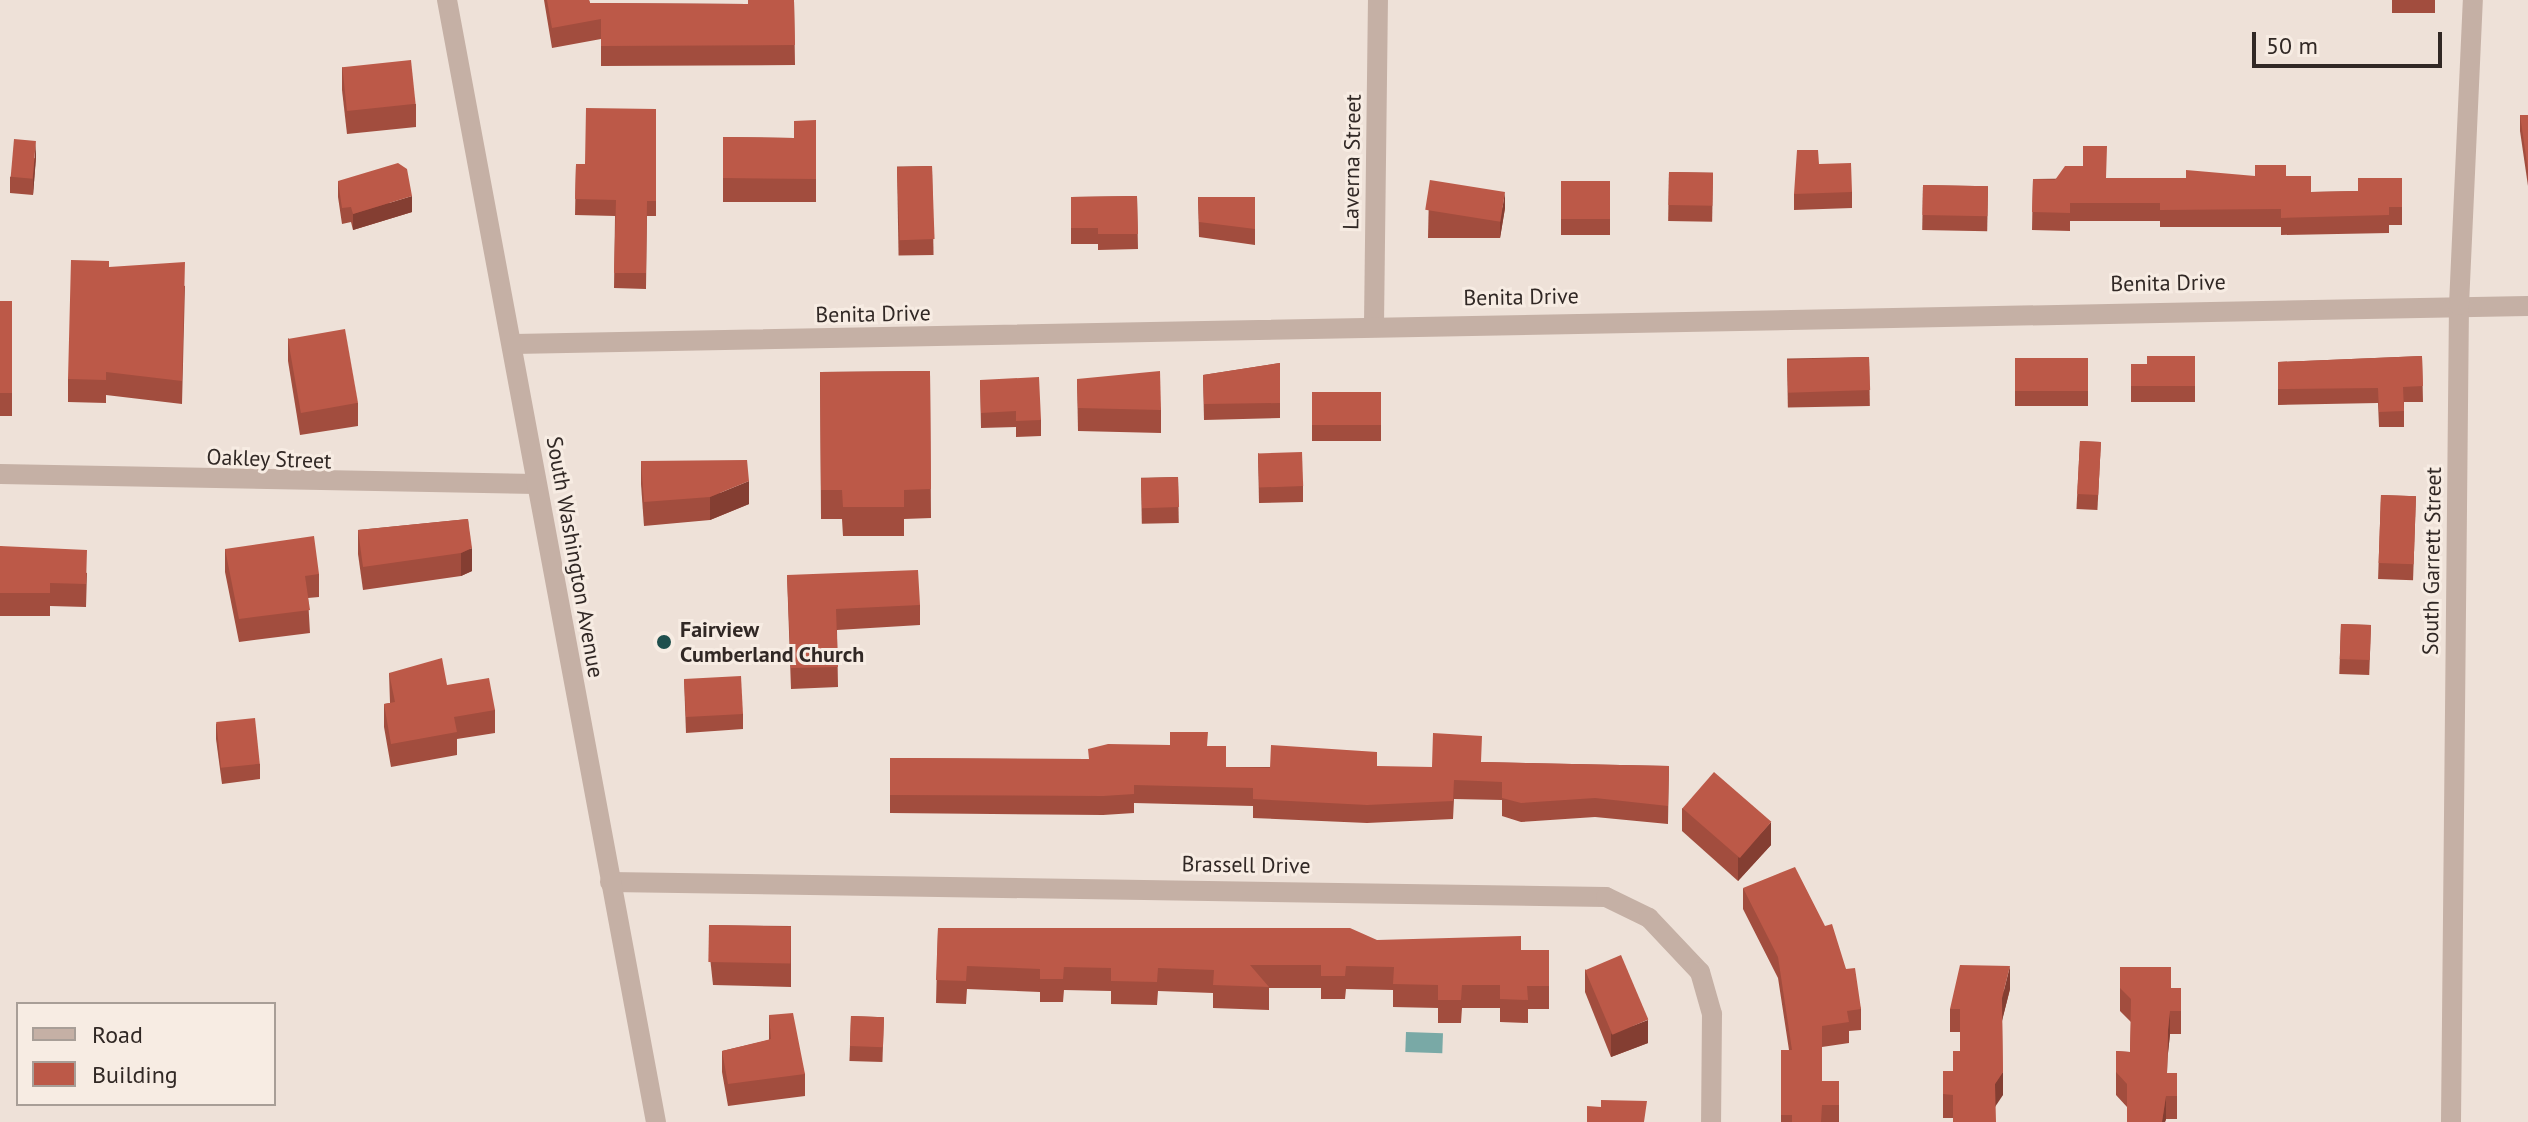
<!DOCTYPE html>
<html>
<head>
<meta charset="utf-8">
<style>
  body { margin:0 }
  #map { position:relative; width:2528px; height:1122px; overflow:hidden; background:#eee1d8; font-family:"PT Sans",sans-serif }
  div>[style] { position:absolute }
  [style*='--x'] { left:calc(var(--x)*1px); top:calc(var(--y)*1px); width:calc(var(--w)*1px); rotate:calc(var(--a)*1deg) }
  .water>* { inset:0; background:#79a9a6; transform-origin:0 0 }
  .minor>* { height:20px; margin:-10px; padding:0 10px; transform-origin:10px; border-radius:10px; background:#c5b0a5 }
  .tertiary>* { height:20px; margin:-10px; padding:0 10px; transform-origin:10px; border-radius:10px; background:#c5b0a5 }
  .wall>* { inset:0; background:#a24d3e; transform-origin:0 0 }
  .shaded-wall>* { inset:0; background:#843e32 }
  .building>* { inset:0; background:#bc5948; transform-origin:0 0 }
  .dots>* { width:22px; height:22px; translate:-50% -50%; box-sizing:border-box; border:4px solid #f7ece3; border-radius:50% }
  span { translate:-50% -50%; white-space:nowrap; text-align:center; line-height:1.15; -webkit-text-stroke:6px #f7ece3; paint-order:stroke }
  .street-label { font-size:22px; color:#312825 }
  .poi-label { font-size:22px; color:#312825; font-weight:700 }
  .left { translate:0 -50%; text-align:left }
  .legend { position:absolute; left:16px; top:1002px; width:260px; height:104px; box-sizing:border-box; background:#f7ece3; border:2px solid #a89e97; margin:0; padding:10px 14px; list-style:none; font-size:24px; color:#312825 }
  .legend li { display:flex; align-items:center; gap:16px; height:40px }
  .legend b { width:40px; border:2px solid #a89e97 }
  .scale { position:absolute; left:2252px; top:32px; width:190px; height:36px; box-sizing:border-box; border:4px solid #312825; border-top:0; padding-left:10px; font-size:24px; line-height:28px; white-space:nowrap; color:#312825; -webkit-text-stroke:6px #f7ece3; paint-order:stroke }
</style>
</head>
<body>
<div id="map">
  <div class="water">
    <div style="left:1406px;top:1032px;width:37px;height:20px;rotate:2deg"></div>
  </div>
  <div class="minor">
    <div style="--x:1374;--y:324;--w:324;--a:-89.3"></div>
    <div style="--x:514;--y:344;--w:2014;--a:-1.08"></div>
    <div style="--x:0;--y:474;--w:536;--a:1.07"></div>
    <div style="--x:610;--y:882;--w:996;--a:0.86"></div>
    <div style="--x:1606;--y:897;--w:48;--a:26"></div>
    <div style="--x:1649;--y:918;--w:74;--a:46.6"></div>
    <div style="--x:1700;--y:972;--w:44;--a:74.1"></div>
    <div style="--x:1712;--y:1014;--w:108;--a:90.5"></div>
    <div style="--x:2451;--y:1122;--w:817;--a:-89.44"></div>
    <div style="--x:2459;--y:305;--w:305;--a:-87.4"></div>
  </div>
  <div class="tertiary">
    <div style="--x:447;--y:0;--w:1141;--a:79.45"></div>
  </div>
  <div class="wall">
    <div style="clip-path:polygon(544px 0,589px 0,590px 3px,748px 4px,794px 0,795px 65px,601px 66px,601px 39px,552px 48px)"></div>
    <div style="left:2392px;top:0;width:43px;height:13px"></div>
    <div style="clip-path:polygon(342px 67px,416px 104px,416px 127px,347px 134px,342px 90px)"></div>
    <div style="clip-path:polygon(656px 109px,656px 216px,647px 216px,646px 289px,614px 288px,615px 216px,575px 215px,576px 164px,585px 164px)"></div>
    <div style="clip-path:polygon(2520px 115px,2528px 115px,2528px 186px,2520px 131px)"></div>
    <div style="clip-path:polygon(816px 120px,816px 202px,723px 202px,723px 137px,794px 138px)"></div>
    <div style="clip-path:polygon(36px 157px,33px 195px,10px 193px,10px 177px)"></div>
    <div style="clip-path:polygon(1819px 164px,1852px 192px,1852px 208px,1794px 210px,1794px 194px)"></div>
    <div style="left:932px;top:166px;width:89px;height:35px;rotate:89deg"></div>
    <div style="left:1669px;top:172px;width:44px;height:49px;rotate:1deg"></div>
    <div style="clip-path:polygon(2255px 176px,2286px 176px,2311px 192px,2358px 191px,2402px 178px,2402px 225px,2389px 225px,2389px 233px,2281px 235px,2281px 227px,2160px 227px,2160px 221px,2070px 221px,2070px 231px,2032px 230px,2033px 179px,2106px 178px,2186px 178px)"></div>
    <div style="clip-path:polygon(338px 181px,412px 212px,353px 230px,351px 222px,342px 224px,338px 197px)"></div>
    <div style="left:1561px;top:181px;width:49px;height:54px"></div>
    <div style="left:1923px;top:185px;width:65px;height:45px;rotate:1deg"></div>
    <div style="clip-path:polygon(1429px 193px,1505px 208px,1500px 238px,1428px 238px)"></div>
    <div style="clip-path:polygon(1137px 196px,1138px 249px,1098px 250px,1098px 244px,1071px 244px,1071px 197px)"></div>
    <div style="clip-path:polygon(1198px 197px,1255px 197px,1255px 245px,1199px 237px)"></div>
    <div style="clip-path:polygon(109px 267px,185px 286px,182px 404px,106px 395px,106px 403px,68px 402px,68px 379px)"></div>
    <div style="left:0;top:301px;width:12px;height:115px"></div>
    <div style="clip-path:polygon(288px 338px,358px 403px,358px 426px,300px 435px,288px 361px)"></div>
    <div style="clip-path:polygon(2195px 356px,2195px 402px,2131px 402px,2131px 364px,2147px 364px)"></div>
    <div style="clip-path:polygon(2422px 356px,2423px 402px,2404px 402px,2404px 427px,2379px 427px,2378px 403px,2278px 405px,2278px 362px)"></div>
    <div style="left:1869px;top:357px;width:49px;height:82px;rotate:89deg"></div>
    <div style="left:2088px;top:358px;width:48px;height:73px;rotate:90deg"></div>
    <div style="clip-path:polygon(1280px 363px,1280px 418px,1204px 420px,1203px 375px)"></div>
    <div style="clip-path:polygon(930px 371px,931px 518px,904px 519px,904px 536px,843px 536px,842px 519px,821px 519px,820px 372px)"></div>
    <div style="clip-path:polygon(1077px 379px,1161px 410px,1161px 433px,1078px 431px)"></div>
    <div style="clip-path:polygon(980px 380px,1041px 420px,1041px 436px,1016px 437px,1016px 427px,981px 428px)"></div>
    <div style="left:1312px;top:392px;width:69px;height:49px"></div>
    <div style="left:2080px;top:441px;width:21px;height:68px;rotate:3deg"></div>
    <div style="clip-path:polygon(1258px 453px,1303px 486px,1303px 502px,1259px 503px)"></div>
    <div style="clip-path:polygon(641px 461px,749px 504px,710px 520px,644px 526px,641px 484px)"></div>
    <div style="left:1178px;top:477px;width:46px;height:37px;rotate:89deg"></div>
    <div style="left:2381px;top:495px;width:35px;height:84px;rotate:2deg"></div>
    <div style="clip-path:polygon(468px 519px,472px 571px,461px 576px,363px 590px,358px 554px,358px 530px)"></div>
    <div style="clip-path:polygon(0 546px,87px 573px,86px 607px,50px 606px,50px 616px,0 616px)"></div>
    <div style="clip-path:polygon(225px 549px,319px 574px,319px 597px,308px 598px,310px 633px,239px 642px,225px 572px)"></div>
    <div style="clip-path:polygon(787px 575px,920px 605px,920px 625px,837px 630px,838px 687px,791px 689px)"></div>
    <div style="left:2341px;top:624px;width:30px;height:50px;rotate:2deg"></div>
    <div style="clip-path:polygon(389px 673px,447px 685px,495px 710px,495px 733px,457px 739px,457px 755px,391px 767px,384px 727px,384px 704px,390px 703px)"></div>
    <div style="clip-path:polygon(684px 679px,743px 714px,743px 729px,686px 733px)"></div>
    <div style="clip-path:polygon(216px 723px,260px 764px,260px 779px,222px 784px,216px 739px)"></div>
    <div style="clip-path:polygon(1208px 746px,1226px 767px,1432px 767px,1482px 762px,1669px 766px,1668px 824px,1595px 817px,1521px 822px,1502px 816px,1502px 800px,1454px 799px,1453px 819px,1367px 823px,1253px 818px,1253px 806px,1134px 803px,1134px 813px,1103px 815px,890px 813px,890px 758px,1089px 759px)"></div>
    <div style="clip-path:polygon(1682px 808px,1771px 845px,1738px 881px,1682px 831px)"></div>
    <div style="clip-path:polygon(1743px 888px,1846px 969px,1861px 1009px,1861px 1030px,1849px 1031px,1849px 1043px,1822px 1047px,1822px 1081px,1839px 1081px,1839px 1122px,1781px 1122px,1781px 1050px,1789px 1050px,1778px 978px,1743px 909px)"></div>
    <div style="clip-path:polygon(709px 925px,791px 926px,791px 987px,713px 985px,709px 948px)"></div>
    <div style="clip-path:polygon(938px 928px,1377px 940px,1521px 950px,1549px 950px,1549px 1009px,1528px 1009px,1528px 1023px,1500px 1022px,1500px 1008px,1462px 1008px,1461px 1023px,1438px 1023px,1438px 1008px,1393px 1007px,1393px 990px,1346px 989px,1345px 999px,1321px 999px,1321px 988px,1269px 988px,1269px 1010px,1213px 1008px,1213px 993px,1158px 991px,1157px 1005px,1111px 1004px,1111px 991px,1064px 990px,1063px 1002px,1040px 1002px,1040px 992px,967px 989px,966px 1004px,936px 1003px)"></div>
    <div style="clip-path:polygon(2120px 967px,2171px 988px,2181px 988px,2181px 1034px,2170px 1034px,2168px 1053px,2167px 1073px,2177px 1073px,2177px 1119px,2166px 1119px,2165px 1122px,2127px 1122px,2127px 1107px,2116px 1095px,2116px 1051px,2130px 1052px,2131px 1022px,2120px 1011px)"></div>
    <div style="clip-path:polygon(1585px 969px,1648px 1043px,1611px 1057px,1585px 992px)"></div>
    <div style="clip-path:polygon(2010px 989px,2002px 1020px,2003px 1095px,1953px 1118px,1943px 1118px,1943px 1071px,1953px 1071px,1960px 1051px,1960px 1032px,1950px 1032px,1950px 1009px)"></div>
    <div style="clip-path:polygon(769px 1015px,805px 1074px,805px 1096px,728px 1106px,722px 1072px,722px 1051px,769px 1040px)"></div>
    <div style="left:851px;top:1016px;width:33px;height:45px;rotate:2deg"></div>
  </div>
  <div class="shaded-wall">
    <div style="clip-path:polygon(36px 141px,36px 157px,33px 195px,33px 179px)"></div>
    <div style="clip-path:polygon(1505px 192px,1505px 208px,1500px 238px,1500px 222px)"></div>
    <div style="clip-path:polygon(412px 196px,412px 212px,353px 230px,353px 214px)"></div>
    <div style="clip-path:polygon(749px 481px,749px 504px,710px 520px,710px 497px)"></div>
    <div style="clip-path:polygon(472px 548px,472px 571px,461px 576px,461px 553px)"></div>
    <div style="clip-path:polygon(1771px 822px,1771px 845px,1738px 881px,1738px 858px)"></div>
    <div style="clip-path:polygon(2010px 966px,2010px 989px,2002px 1021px,2002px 998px)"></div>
    <div style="clip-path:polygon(2170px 1011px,2170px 1034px,2168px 1053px,2168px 1030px)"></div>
    <div style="clip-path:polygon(1648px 1020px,1648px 1043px,1611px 1057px,1611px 1034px)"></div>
    <div style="clip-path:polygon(2003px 1072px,2003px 1095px,1995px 1107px,1995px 1084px)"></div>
    <div style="clip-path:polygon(2166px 1096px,2166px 1119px,2165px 1122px,2162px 1122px)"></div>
  </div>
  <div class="building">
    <div style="clip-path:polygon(547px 0,589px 0,590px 3px,748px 4px,748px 0,794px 0,795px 45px,601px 46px,601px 19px,552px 28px)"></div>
    <div style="left:411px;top:60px;width:44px;height:69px;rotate:84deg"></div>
    <div style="clip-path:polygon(586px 108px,656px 109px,656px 201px,647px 201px,646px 273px,614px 273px,616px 200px,575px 199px,576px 164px,585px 164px)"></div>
    <div style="clip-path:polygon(2520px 115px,2528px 115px,2528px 170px)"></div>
    <div style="clip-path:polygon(816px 120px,816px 179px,723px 178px,723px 137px,794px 138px,794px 121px)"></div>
    <div style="left:14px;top:139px;width:22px;height:38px;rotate:5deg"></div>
    <div style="clip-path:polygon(2083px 146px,2107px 146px,2106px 178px,2186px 178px,2186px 170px,2255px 176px,2255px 165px,2286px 165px,2286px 176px,2311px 176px,2311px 192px,2358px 191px,2358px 178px,2402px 178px,2402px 207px,2389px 207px,2389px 215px,2281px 218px,2281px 209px,2160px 210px,2160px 203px,2070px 203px,2070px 213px,2032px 212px,2033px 179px,2055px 180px,2065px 166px,2083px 166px)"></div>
    <div style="clip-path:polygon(1797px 150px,1818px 150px,1819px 164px,1851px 163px,1852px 192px,1794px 194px)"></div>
    <div style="clip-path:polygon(398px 163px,407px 169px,412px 196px,353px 214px,351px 207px,342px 208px,338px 181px)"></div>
    <div style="left:932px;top:166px;width:73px;height:35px;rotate:88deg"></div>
    <div style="left:1669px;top:172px;width:44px;height:33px;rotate:1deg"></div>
    <div style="left:1561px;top:181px;width:49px;height:38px"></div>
    <div style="left:1923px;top:185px;width:65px;height:30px;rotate:1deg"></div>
    <div style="left:1505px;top:192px;width:30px;height:76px;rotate:99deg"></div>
    <div style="clip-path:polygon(1137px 196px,1138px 234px,1098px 234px,1098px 228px,1071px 228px,1071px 197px)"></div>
    <div style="clip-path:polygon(1198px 197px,1255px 197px,1255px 229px,1199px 222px)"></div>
    <div style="clip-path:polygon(71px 260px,109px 261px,109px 267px,185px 262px,182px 381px,106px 372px,106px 380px,68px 379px)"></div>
    <div style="left:0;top:301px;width:12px;height:92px"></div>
    <div style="left:345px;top:329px;width:75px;height:58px;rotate:80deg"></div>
    <div style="clip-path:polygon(2147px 356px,2195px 356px,2195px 386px,2131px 386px,2131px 364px,2147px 364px)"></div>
    <div style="clip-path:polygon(2422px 356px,2423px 386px,2403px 387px,2404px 411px,2379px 412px,2378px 388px,2278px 389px,2278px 362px)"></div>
    <div style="left:1869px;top:357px;width:33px;height:82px;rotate:88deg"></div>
    <div style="left:2088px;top:358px;width:33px;height:73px;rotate:90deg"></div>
    <div style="clip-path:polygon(1280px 363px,1280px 403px,1204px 404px,1203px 375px)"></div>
    <div style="clip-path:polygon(930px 371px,931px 489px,904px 490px,904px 507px,843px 507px,842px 490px,821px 490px,820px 372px)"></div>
    <div style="clip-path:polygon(1160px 371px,1161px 410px,1078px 408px,1077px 379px)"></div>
    <div style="clip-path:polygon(1039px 377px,1041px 420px,1016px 421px,1016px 411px,981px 413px,980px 380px)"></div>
    <div style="left:1312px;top:392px;width:69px;height:33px"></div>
    <div style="left:2080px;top:441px;width:21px;height:53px;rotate:3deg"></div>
    <div style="left:1302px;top:452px;width:34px;height:44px;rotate:88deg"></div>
    <div style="clip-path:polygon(747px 460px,749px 481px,710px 497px,644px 502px,641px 461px)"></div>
    <div style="left:1178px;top:477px;width:30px;height:37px;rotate:88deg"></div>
    <div style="left:2381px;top:495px;width:35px;height:68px;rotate:2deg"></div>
    <div style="clip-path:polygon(468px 519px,472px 548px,461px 553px,363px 567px,358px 530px)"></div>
    <div style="clip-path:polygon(314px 536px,319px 574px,305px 576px,310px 610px,239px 619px,225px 549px)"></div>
    <div style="clip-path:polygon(0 546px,87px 550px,86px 584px,50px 583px,50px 593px,0 593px)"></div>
    <div style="clip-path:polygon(918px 570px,920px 605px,836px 609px,838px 667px,791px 668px,787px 575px)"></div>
    <div style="left:2341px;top:624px;width:30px;height:35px;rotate:2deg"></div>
    <div style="clip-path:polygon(442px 658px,447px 685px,489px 678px,495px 710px,454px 717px,457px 732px,391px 744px,384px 704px,395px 702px,389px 673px)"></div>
    <div style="left:741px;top:676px;width:38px;height:57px;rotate:87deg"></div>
    <div style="left:255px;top:718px;width:46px;height:39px;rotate:84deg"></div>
    <div style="clip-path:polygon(1170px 732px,1208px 732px,1207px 746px,1226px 746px,1226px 767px,1270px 768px,1271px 745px,1377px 752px,1377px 766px,1432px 767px,1433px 733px,1482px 736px,1481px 762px,1669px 766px,1668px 806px,1595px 798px,1521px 803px,1502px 798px,1502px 782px,1454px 780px,1453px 801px,1367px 805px,1253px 799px,1253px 788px,1134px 785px,1134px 794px,1103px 796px,890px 795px,890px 758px,1089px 759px,1088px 749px,1108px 744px,1170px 745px)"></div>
    <div style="left:1714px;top:772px;width:76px;height:48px;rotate:41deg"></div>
    <div style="clip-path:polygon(1795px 867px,1825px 926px,1832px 924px,1846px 969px,1855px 968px,1861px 1009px,1847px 1011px,1849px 1022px,1822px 1026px,1822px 1081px,1839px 1081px,1839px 1105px,1822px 1105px,1821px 1122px,1792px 1122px,1792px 1115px,1781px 1115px,1781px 1050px,1792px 1050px,1778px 957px,1743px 888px)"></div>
    <div style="left:709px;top:925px;width:82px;height:37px;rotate:1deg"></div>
    <div style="clip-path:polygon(938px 928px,1350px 928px,1377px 940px,1521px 936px,1521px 950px,1549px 950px,1549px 986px,1527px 986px,1528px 1000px,1500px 999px,1500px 985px,1462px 985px,1461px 1000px,1438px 1000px,1438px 985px,1393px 984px,1394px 967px,1346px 966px,1345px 976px,1321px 976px,1321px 965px,1250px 965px,1269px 987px,1213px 985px,1214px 970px,1158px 968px,1157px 982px,1111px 981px,1111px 968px,1064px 967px,1063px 979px,1040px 979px,1040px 969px,967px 966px,966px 981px,936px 980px)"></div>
    <div style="left:1621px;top:955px;width:70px;height:39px;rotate:67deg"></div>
    <div style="clip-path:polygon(1960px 965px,2010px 966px,2002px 998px,2003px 1072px,1995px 1084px,1996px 1122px,1953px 1122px,1953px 1095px,1943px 1094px,1943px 1071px,1953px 1071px,1953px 1051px,1960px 1051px,1960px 1009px,1950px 1009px)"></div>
    <div style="clip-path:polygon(2120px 967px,2171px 967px,2171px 988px,2181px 988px,2181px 1011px,2170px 1011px,2168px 1030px,2167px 1073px,2177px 1073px,2177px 1096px,2166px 1096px,2162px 1122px,2127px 1122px,2127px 1084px,2116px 1072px,2116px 1051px,2130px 1052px,2131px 999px,2120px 988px)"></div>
    <div style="clip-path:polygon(793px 1013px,805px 1074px,728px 1084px,722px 1051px,771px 1039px,769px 1015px)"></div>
    <div style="left:851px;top:1016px;width:33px;height:30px;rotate:2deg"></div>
    <div style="clip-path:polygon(1601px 1100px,1647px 1101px,1644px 1122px,1587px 1122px,1587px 1106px,1601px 1107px)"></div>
  </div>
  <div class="dots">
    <div style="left:664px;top:642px;background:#1f4f4d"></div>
  </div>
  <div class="street-label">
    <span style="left:1352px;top:162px;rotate:-89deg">Laverna Street</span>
    <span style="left:2168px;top:283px;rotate:-1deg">Benita Drive</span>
    <span style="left:1521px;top:297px;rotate:-1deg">Benita Drive</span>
    <span style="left:873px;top:314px;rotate:-1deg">Benita Drive</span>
    <span style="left:269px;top:459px;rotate:2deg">Oakley Street</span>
    <span style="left:575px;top:557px;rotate:80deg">South Washington Avenue</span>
    <span style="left:2432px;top:561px;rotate:-89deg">South Garrett Street</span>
    <span style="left:1246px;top:865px;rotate:1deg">Brassell Drive</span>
  </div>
  <div class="poi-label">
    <span class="left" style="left:680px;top:642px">Fairview<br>Cumberland Church</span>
  </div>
  <ul class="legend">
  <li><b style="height:10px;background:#c5b0a5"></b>Road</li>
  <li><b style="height:22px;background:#bc5948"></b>Building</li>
  </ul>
  <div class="scale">50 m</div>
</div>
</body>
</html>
